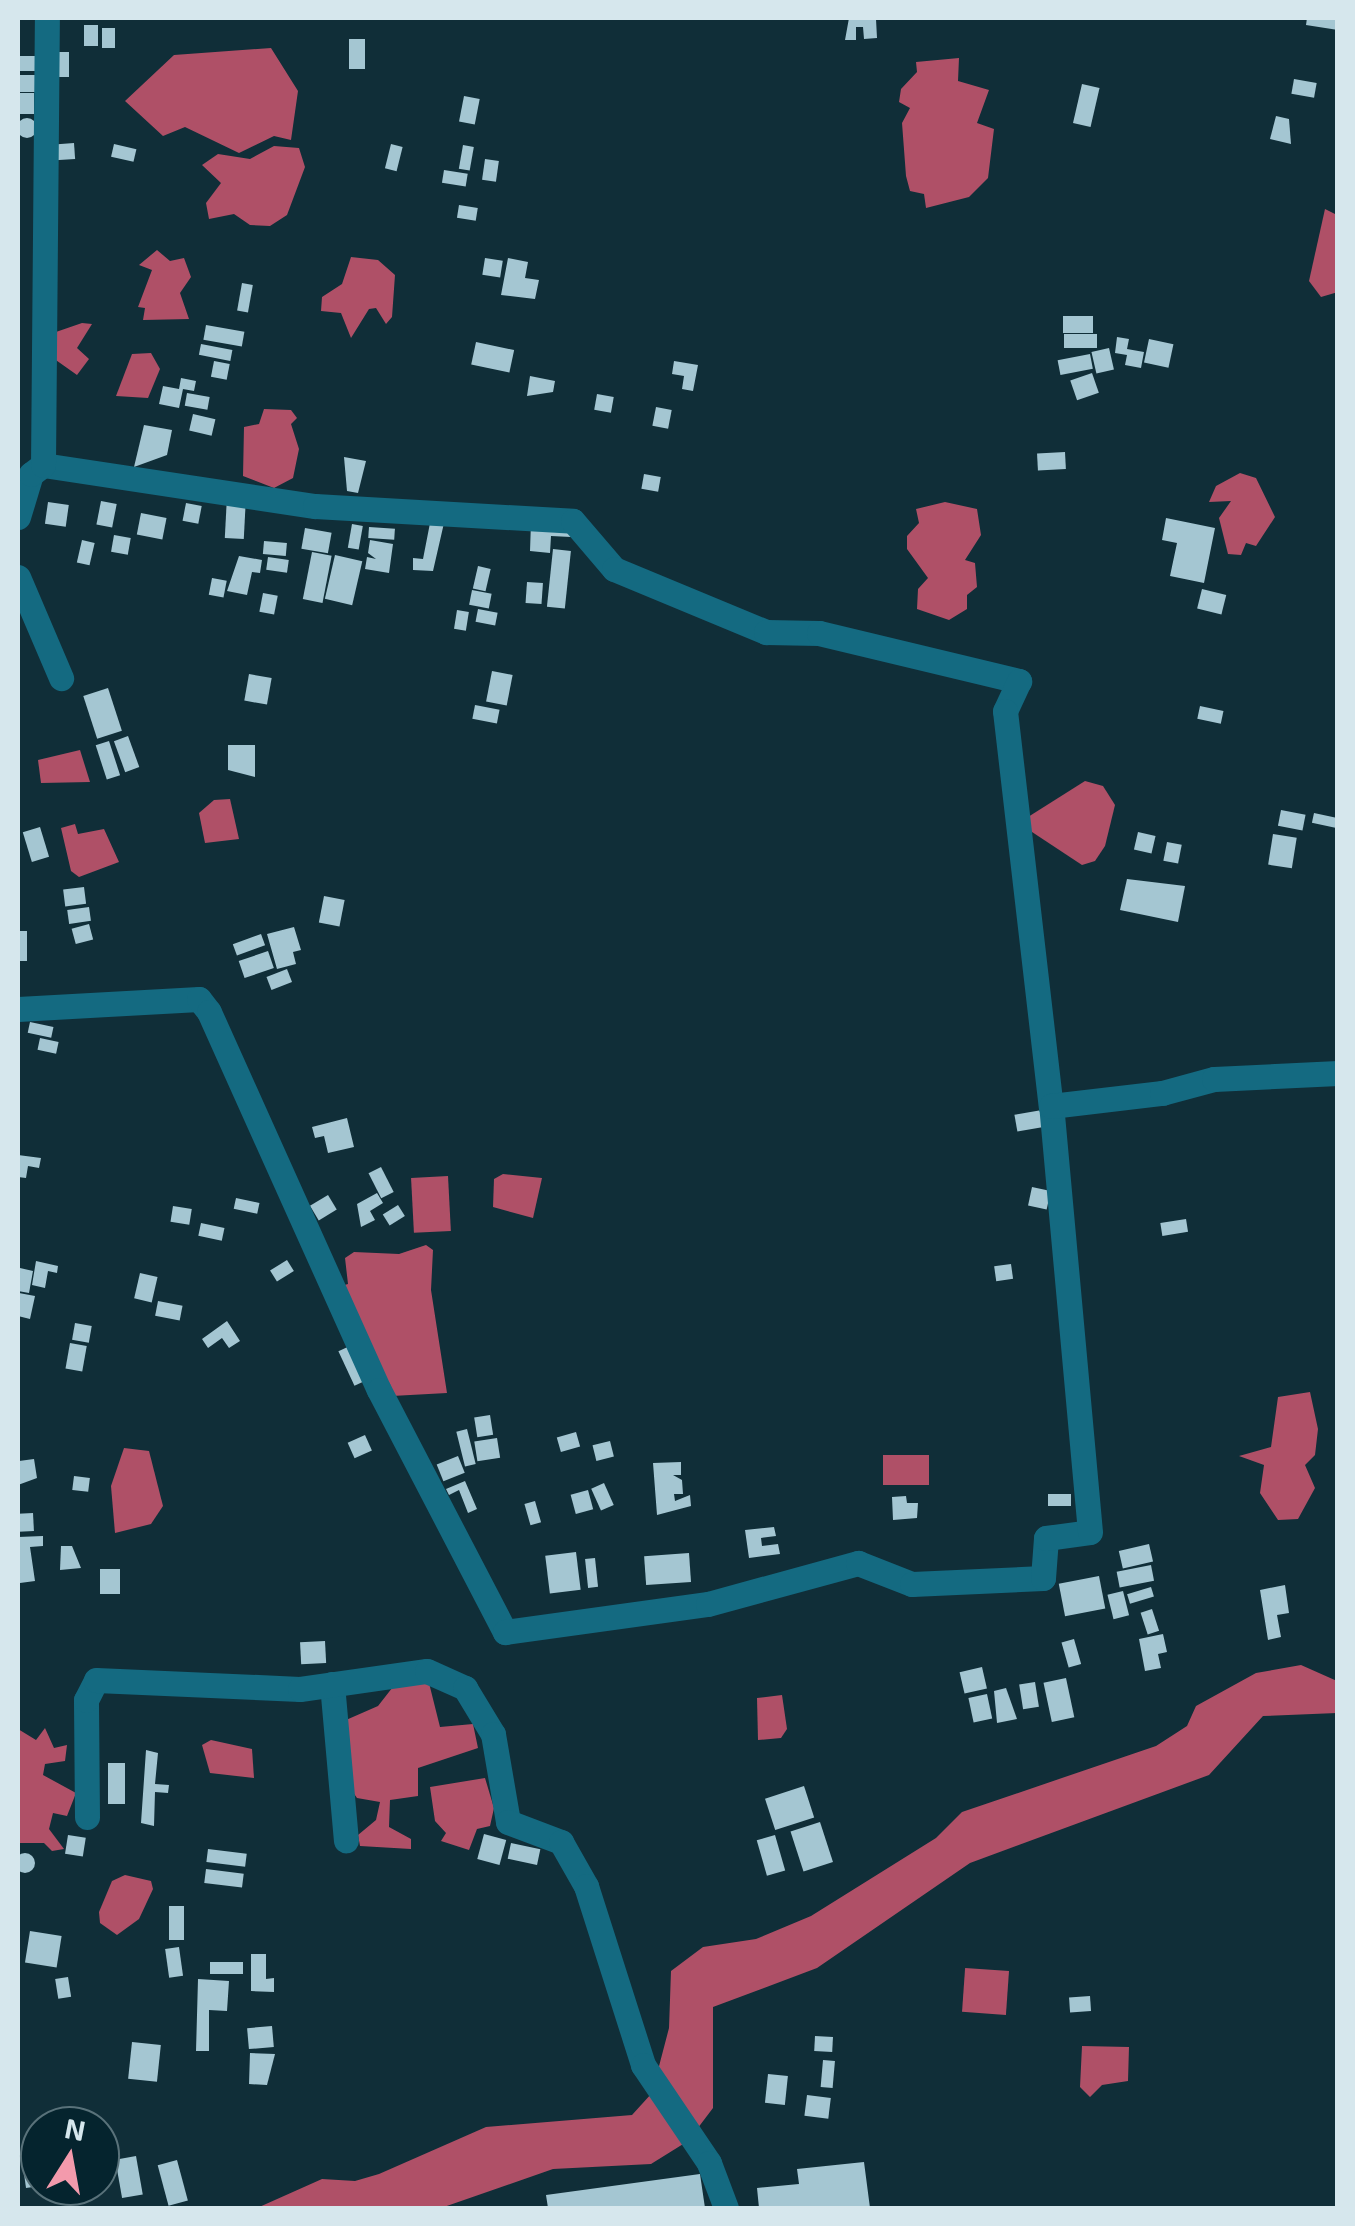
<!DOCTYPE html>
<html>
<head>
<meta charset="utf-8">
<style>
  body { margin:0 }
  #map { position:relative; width:1355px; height:2226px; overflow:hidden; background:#102e38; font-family:"Exo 2",sans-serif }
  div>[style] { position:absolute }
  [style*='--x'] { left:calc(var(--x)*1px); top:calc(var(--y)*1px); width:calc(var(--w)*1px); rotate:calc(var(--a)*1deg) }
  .water>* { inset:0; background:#af5067; transform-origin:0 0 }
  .building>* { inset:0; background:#a4c6d2; transform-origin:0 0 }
  .round { border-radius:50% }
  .minor>* { height:25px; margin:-12.5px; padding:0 12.5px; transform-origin:12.5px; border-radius:12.5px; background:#146a81 }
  span { translate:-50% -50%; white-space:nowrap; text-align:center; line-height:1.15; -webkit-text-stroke:10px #05242e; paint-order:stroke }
  .frame { position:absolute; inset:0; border:20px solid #d6e7ed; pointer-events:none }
  .north { position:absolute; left:20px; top:2106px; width:100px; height:100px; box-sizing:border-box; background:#05242e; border:2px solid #59727a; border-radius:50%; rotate:11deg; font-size:28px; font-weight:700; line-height:40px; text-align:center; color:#d6e7ed }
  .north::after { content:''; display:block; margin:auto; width:35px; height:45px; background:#f39aac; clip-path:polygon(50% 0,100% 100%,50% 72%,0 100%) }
</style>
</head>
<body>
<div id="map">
  <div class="water">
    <div style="clip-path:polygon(271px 48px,298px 91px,291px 140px,274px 136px,239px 153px,185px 127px,163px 136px,125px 101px,174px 55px)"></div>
    <div style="clip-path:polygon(959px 58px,958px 81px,989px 90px,977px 123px,994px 129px,988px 178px,969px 197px,926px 208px,924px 194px,910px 191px,906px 176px,902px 123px,910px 108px,899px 102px,901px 89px,917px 72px,916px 62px)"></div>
    <div style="clip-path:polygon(274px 146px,299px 148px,305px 167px,287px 215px,270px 226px,250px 225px,234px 214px,209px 219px,206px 203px,221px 183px,202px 165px,218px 154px,250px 159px)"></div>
    <div style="clip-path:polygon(1325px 209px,1337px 215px,1338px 292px,1321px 297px,1309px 281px)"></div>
    <div style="clip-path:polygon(157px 250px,170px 261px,184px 258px,191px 277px,180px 293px,189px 319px,143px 320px,145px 308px,138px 307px,152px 270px,139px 265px)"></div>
    <div style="clip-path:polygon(351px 257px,378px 260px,395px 275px,392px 317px,386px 324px,376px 308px,369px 309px,351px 338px,341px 313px,321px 311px,322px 297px,342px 284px)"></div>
    <div style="clip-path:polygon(82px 323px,92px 324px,77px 348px,89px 359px,77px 375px,53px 358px,53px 333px)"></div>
    <div style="clip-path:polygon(151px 353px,160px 369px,148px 398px,116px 396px,132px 354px)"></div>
    <div style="clip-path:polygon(264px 409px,291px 410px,297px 418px,291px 424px,299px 449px,293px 478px,274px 488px,243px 476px,244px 427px,259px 424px)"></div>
    <div style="clip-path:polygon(1240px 473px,1256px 478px,1275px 517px,1256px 546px,1246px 543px,1241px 555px,1228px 554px,1219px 518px,1231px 501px,1209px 502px,1216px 486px)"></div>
    <div style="clip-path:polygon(945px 502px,977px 509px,981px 535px,965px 560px,975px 563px,977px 587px,967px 595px,967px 609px,949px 620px,917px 609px,918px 589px,928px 578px,907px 549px,907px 536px,919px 523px,916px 509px)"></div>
    <div style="clip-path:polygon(80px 750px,90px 782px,41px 783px,38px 760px)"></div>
    <div style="clip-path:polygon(1085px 781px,1103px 786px,1115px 805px,1105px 846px,1095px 861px,1082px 865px,1029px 830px,1028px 817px)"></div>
    <div style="clip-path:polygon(230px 799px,239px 839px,205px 843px,199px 813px,214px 800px)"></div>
    <div style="clip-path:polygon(75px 824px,78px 834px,104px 829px,119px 862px,79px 877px,71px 871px,61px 828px)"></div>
    <div style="clip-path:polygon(503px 1174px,542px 1178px,533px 1218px,493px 1207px,494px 1179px)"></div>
    <div style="left:448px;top:1176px;width:55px;height:37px;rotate:87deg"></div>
    <div style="clip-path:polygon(426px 1245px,433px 1250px,431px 1290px,447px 1393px,392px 1396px,341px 1286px,348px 1284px,345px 1258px,354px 1252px,399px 1254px)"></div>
    <div style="clip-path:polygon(1310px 1392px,1318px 1429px,1315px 1455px,1305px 1465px,1315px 1488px,1298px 1519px,1278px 1520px,1260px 1493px,1264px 1465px,1239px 1456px,1271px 1447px,1278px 1397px)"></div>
    <div style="clip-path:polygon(124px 1448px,149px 1451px,163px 1506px,151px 1524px,115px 1533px,111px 1486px)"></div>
    <div style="left:883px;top:1455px;width:46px;height:30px"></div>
    <div style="clip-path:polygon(1301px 1665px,1337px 1681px,1337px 1713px,1263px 1716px,1209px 1775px,970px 1863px,817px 1968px,713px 2007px,713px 2108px,688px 2141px,651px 2164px,553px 2169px,441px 2208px,257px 2208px,322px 2179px,355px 2181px,379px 2174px,486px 2127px,632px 2115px,652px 2093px,669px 2028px,671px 1971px,703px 1947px,756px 1939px,811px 1916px,936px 1838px,962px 1812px,1156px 1746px,1187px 1726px,1196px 1706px,1256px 1673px)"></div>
    <div style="clip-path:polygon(428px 1679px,440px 1727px,473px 1724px,478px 1748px,418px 1768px,418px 1796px,390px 1800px,389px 1827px,411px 1839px,411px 1849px,360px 1846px,358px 1835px,376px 1820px,380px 1802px,357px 1798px,350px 1788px,346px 1720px,378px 1706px,396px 1683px)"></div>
    <div style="clip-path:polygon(782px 1695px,787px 1729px,781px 1738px,758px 1740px,757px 1698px)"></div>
    <div style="clip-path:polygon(45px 1728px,54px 1748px,67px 1745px,65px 1761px,45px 1764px,43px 1775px,76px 1793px,67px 1816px,53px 1813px,49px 1829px,64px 1849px,52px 1851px,44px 1843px,18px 1843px,18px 1729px,36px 1740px)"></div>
    <div style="clip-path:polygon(211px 1740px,252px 1749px,254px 1778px,210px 1773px,202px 1745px)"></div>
    <div style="clip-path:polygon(485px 1778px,494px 1808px,490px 1826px,477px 1829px,469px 1850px,441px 1841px,446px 1833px,435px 1821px,430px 1787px)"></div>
    <div style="clip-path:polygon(125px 1875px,151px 1881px,153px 1889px,139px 1919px,117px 1935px,100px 1923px,99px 1912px,112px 1881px)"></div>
    <div style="left:1009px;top:1971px;width:44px;height:44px;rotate:94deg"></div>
    <div style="clip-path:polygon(1082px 2046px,1129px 2047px,1128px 2081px,1102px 2085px,1090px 2097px,1080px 2087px)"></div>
  </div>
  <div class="building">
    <div style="clip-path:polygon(849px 18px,876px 19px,877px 38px,864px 39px,863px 27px,856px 27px,856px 40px,845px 40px)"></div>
    <div style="clip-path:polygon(1307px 18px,1338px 18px,1338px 30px,1306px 25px)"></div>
    <div style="left:98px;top:25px;width:21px;height:14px;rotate:90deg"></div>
    <div style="left:102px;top:28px;width:13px;height:20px"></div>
    <div style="left:349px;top:39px;width:16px;height:30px"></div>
    <div style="left:58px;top:52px;width:11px;height:25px"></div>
    <div style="left:18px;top:56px;width:22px;height:15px"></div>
    <div style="left:45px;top:75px;width:17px;height:27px;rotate:90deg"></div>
    <div style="left:1294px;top:79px;width:23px;height:15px;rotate:10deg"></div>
    <div style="left:1082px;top:84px;width:18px;height:40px;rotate:13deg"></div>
    <div style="left:34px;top:93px;width:21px;height:16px;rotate:90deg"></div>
    <div style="left:464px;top:96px;width:16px;height:26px;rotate:11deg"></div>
    <div style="clip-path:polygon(1276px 116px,1289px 119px,1291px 144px,1270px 139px)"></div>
    <div class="round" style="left:17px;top:118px;width:20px;height:20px"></div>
    <div style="left:74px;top:143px;width:16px;height:20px;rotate:86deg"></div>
    <div style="left:114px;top:144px;width:23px;height:13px;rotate:13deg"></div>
    <div style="left:391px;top:144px;width:12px;height:25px;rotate:14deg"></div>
    <div style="left:463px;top:145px;width:11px;height:24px;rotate:10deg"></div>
    <div style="left:485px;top:159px;width:14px;height:21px;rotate:8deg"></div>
    <div style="left:444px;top:170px;width:24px;height:13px;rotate:9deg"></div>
    <div style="left:459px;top:205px;width:19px;height:13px;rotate:9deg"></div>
    <div style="left:485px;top:258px;width:18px;height:17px;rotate:9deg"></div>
    <div style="clip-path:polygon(508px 258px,528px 262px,525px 278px,539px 280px,535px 299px,501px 295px)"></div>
    <div style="left:242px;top:283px;width:11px;height:28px;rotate:10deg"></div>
    <div style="left:1063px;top:316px;width:30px;height:17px"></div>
    <div style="left:206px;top:325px;width:39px;height:15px;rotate:10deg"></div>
    <div style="left:1097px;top:334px;width:14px;height:33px;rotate:90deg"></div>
    <div style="clip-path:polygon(1117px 337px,1129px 339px,1127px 349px,1144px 352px,1141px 368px,1125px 365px,1127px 355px,1115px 353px)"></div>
    <div style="left:1149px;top:339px;width:25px;height:24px;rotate:12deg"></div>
    <div style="left:476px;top:342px;width:39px;height:23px;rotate:12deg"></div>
    <div style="left:201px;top:344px;width:32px;height:11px;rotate:11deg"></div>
    <div style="left:1109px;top:348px;width:22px;height:18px;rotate:77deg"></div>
    <div style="left:1090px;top:354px;width:15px;height:33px;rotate:79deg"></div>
    <div style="left:214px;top:361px;width:16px;height:16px;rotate:11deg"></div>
    <div style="clip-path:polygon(674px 361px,698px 365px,693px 391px,682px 389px,684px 376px,672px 374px)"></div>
    <div style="left:1092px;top:373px;width:21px;height:23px;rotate:71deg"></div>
    <div style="clip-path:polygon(530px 376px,555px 381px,553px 392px,527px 396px)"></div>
    <div style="clip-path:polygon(181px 378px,196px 381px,194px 391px,183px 389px,179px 408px,159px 404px,163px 386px,179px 389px)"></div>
    <div style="left:187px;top:393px;width:23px;height:13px;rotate:10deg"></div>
    <div style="left:597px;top:394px;width:17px;height:16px;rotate:10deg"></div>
    <div style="left:656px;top:407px;width:16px;height:19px;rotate:11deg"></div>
    <div style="left:193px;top:414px;width:23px;height:17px;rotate:13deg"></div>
    <div style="clip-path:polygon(144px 425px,172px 430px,167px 455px,134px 467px)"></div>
    <div style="left:1065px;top:452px;width:17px;height:28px;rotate:87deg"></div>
    <div style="clip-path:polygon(344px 457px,366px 461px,358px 493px,347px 491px)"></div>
    <div style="left:644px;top:474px;width:17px;height:15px;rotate:10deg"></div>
    <div style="left:227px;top:496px;width:19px;height:42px;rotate:3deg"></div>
    <div style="left:101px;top:501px;width:16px;height:24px;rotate:11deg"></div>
    <div style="left:48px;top:502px;width:21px;height:22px;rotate:8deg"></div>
    <div style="left:186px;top:503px;width:16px;height:18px;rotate:11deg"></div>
    <div style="left:141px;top:513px;width:26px;height:22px;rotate:11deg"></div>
    <div style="clip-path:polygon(1166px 518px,1215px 528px,1204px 583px,1170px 576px,1177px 543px,1162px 540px)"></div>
    <div style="clip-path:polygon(531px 522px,572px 524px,571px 537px,551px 536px,550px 553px,530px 551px)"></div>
    <div style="clip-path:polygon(430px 523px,444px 523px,433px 571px,413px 570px,413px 558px,423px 559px)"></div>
    <div style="left:352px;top:524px;width:11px;height:24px;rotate:10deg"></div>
    <div style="left:369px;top:527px;width:26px;height:11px;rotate:4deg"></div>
    <div style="left:305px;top:528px;width:27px;height:21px;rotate:10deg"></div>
    <div style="left:114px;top:535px;width:17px;height:17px;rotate:10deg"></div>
    <div style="left:82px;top:540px;width:13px;height:23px;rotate:13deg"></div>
    <div style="clip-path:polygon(370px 540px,393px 544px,389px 573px,365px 569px,367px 557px,376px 559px,368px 553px)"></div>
    <div style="left:264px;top:541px;width:23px;height:13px;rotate:5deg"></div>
    <div style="left:553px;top:549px;width:18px;height:58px;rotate:6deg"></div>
    <div style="left:312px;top:552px;width:20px;height:48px;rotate:11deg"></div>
    <div style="left:335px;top:555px;width:28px;height:45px;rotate:13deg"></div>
    <div style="clip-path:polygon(239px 556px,262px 560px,260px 573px,252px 572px,247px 595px,227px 591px)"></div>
    <div style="left:268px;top:557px;width:21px;height:13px;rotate:8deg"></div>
    <div style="left:478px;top:566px;width:13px;height:23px;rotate:13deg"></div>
    <div style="left:212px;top:578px;width:15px;height:17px;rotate:11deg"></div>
    <div style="left:527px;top:582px;width:16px;height:21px;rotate:4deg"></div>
    <div style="left:1202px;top:589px;width:25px;height:20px;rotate:14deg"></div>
    <div style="left:472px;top:590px;width:20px;height:15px;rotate:11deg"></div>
    <div style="left:263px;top:593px;width:15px;height:19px;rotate:11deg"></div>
    <div style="left:478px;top:609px;width:20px;height:13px;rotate:11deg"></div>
    <div style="left:457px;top:610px;width:12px;height:19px;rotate:9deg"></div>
    <div style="left:492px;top:671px;width:21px;height:31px;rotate:11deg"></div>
    <div style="left:249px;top:674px;width:23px;height:27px;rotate:10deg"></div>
    <div style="left:108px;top:688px;width:45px;height:26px;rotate:72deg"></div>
    <div style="left:475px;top:705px;width:25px;height:14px;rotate:11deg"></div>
    <div style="left:1200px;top:706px;width:24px;height:13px;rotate:12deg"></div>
    <div style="left:128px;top:736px;width:33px;height:15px;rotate:70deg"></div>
    <div style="left:109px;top:741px;width:36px;height:14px;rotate:72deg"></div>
    <div style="clip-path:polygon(228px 745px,255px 745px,255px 777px,228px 770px)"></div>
    <div style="left:1281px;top:810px;width:25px;height:16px;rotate:11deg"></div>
    <div style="left:1314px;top:813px;width:25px;height:10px;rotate:12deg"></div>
    <div style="left:40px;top:827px;width:31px;height:18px;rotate:73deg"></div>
    <div style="left:1138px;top:832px;width:18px;height:18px;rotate:13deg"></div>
    <div style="left:1273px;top:834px;width:24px;height:31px;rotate:9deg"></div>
    <div style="left:1167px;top:842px;width:15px;height:19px;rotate:11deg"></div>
    <div style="clip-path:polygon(1127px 879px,1185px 886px,1178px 922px,1120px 910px)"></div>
    <div style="left:84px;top:887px;width:17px;height:21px;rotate:83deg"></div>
    <div style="left:324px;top:896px;width:21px;height:27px;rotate:11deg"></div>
    <div style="left:89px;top:907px;width:14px;height:22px;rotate:82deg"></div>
    <div style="left:89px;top:924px;width:16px;height:18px;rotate:75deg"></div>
    <div style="clip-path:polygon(294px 927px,301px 950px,293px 952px,296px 964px,277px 969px,267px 934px)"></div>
    <div style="left:18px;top:931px;width:9px;height:30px"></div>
    <div style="left:261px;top:934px;width:12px;height:30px;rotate:70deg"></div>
    <div style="left:268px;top:951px;width:18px;height:31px;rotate:71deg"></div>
    <div style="left:287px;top:969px;width:14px;height:22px;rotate:69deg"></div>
    <div style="left:30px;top:1022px;width:24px;height:11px;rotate:12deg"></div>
    <div style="left:40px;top:1038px;width:19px;height:12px;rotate:12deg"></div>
    <div style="left:1042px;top:1110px;width:17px;height:28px;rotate:80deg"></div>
    <div style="clip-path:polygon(347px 1118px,354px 1147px,328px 1153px,324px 1136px,315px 1138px,312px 1127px)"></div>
    <div style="clip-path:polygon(18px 1155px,41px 1158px,39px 1168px,28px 1166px,26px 1178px,18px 1177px)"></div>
    <div style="left:381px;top:1167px;width:28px;height:14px;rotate:63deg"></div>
    <div style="left:1032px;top:1187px;width:19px;height:19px;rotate:12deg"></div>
    <div style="clip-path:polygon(377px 1193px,383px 1203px,370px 1211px,375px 1220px,361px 1227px,357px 1204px)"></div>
    <div style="left:328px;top:1195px;width:17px;height:21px;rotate:59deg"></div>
    <div style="left:236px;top:1198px;width:24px;height:11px;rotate:12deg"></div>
    <div style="left:398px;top:1205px;width:13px;height:18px;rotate:58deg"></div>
    <div style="left:173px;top:1206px;width:19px;height:16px;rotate:9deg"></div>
    <div style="left:1186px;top:1219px;width:13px;height:26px;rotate:81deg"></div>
    <div style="left:201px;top:1223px;width:24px;height:13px;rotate:12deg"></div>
    <div style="left:287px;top:1260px;width:13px;height:20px;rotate:58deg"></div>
    <div style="clip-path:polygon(36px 1261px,58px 1266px,57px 1273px,48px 1271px,45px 1288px,32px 1285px)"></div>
    <div style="left:1011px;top:1264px;width:15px;height:17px;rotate:82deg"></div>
    <div style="clip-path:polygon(20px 1268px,33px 1271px,29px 1293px,18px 1291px)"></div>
    <div style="left:140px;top:1273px;width:18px;height:26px;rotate:13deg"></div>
    <div style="clip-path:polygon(19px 1293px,35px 1296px,30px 1319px,18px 1316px)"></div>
    <div style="left:158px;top:1301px;width:25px;height:15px;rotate:11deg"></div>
    <div style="clip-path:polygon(227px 1321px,240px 1341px,229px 1348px,222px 1338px,208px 1348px,202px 1339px)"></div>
    <div style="left:75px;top:1323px;width:17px;height:17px;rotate:10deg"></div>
    <div style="left:70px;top:1343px;width:17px;height:26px;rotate:10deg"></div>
    <div style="left:352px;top:1345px;width:38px;height:15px;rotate:65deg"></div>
    <div style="left:490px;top:1415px;width:20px;height:16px;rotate:81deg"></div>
    <div style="left:467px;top:1429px;width:36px;height:11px;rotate:76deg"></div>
    <div style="left:576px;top:1432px;width:15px;height:20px;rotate:74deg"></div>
    <div style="left:365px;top:1435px;width:17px;height:19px;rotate:66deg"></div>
    <div style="left:497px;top:1438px;width:20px;height:23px;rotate:81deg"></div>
    <div style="left:610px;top:1441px;width:16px;height:18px;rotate:76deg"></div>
    <div style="left:458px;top:1456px;width:18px;height:23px;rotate:68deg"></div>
    <div style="clip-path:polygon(34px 1459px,37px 1478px,18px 1485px,19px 1461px)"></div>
    <div style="clip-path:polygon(681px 1462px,681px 1475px,673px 1475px,682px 1480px,683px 1494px,674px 1494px,675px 1501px,690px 1495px,691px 1506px,657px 1515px,653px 1463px)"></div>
    <div style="left:74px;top:1476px;width:16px;height:14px;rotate:7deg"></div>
    <div style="clip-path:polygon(465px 1481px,477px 1509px,468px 1513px,459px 1490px,449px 1495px,446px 1489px)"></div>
    <div style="left:604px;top:1483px;width:24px;height:14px;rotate:66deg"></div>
    <div style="left:588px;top:1490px;width:20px;height:18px;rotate:75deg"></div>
    <div style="left:1048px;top:1494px;width:23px;height:12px"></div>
    <div style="clip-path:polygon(906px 1496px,907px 1503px,918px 1503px,917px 1518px,893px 1520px,892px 1497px)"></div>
    <div style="left:535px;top:1501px;width:22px;height:11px;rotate:74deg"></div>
    <div style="left:33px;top:1513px;width:18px;height:15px;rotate:87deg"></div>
    <div style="clip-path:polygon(774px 1527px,776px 1536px,761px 1538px,762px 1546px,778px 1544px,780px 1554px,749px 1558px,745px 1530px)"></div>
    <div style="clip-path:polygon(43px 1536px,43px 1546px,30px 1547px,35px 1581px,20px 1583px,18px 1537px)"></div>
    <div style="left:1149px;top:1544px;width:18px;height:31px;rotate:77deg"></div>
    <div style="clip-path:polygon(61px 1546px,72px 1546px,81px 1568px,60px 1570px)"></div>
    <div style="left:576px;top:1552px;width:38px;height:31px;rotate:83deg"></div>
    <div style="left:689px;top:1553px;width:29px;height:45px;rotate:86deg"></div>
    <div style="left:595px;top:1558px;width:29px;height:10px;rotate:84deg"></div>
    <div style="left:1151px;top:1565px;width:16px;height:35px;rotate:79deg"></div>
    <div style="left:100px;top:1569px;width:20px;height:25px"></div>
    <div style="left:1099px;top:1576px;width:33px;height:41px;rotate:79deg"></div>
    <div style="clip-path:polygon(1285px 1585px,1289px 1613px,1277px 1615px,1281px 1637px,1268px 1640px,1260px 1590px)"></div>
    <div style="left:1151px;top:1587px;width:10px;height:25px;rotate:73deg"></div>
    <div style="left:1123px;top:1591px;width:25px;height:16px;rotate:76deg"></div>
    <div style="left:1152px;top:1609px;width:23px;height:12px;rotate:72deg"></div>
    <div style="clip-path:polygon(1163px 1634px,1167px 1652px,1158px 1654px,1161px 1668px,1145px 1671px,1139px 1639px)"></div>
    <div style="left:1074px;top:1639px;width:26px;height:13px;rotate:74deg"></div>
    <div style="left:325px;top:1641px;width:22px;height:25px;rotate:87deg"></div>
    <div style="left:982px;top:1667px;width:22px;height:23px;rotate:77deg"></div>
    <div style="left:1066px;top:1678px;width:40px;height:23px;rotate:78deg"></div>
    <div style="left:1035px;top:1682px;width:25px;height:16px;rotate:81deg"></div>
    <div style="clip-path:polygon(1006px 1688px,1017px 1719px,997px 1723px,994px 1691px)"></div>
    <div style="left:987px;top:1694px;width:25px;height:19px;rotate:78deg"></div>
    <div style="clip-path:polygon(146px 1750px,158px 1753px,155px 1784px,169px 1785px,168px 1793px,155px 1792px,154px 1826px,141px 1823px)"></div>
    <div style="left:108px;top:1763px;width:17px;height:41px"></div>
    <div style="left:804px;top:1786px;width:33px;height:41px;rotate:72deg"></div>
    <div style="left:820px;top:1822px;width:42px;height:31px;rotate:72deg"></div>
    <div style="left:484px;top:1834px;width:23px;height:26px;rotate:15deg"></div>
    <div style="left:68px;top:1835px;width:18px;height:19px;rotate:9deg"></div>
    <div style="left:775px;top:1835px;width:37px;height:19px;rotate:74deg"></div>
    <div style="left:511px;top:1843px;width:30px;height:16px;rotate:12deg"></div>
    <div style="left:208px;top:1849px;width:39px;height:13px;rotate:7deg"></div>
    <div class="round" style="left:15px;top:1853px;width:20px;height:20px"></div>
    <div style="left:206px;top:1869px;width:38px;height:14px;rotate:7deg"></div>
    <div style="left:169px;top:1906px;width:15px;height:34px"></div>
    <div style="left:30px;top:1931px;width:32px;height:32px;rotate:9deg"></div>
    <div style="left:179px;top:1947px;width:29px;height:14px;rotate:82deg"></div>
    <div style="clip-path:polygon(251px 1954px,266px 1954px,266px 1979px,274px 1978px,274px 1992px,251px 1991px)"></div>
    <div style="left:210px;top:1962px;width:33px;height:12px"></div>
    <div style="left:68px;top:1977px;width:20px;height:13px;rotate:81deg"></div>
    <div style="clip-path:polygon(198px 1979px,229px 1981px,227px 2011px,209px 2010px,209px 2051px,196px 2051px)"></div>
    <div style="left:1090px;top:1996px;width:15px;height:21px;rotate:86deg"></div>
    <div style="left:272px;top:2026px;width:21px;height:25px;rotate:85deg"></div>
    <div style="left:815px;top:2036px;width:18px;height:15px;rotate:3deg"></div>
    <div style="left:132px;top:2042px;width:29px;height:37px;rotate:6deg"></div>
    <div style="clip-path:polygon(250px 2053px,275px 2054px,267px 2085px,249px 2084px)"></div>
    <div style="left:823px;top:2060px;width:12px;height:27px;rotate:5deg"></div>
    <div style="left:768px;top:2074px;width:20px;height:29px;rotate:6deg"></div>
    <div style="left:807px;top:2095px;width:24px;height:21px;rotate:7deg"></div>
    <div style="clip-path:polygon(40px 2156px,40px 2186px,26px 2188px,22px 2159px)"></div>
    <div style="left:136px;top:2156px;width:39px;height:21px;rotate:80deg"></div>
    <div style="left:177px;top:2160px;width:42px;height:20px;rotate:75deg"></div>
    <div style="clip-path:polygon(864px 2162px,870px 2208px,759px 2208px,757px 2188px,799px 2184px,797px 2169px)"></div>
    <div style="clip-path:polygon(700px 2174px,705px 2208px,548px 2208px,546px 2195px)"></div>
  </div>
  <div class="minor">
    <div style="--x:43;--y:465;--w:275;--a:8.6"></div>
    <div style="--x:315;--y:506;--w:258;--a:3.3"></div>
    <div style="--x:573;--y:521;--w:63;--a:49.5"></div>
    <div style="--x:614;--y:569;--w:165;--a:22.5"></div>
    <div style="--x:766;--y:632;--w:53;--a:1.1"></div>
    <div style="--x:819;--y:633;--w:206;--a:13.5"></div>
    <div style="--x:1019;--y:681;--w:33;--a:115"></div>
    <div style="--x:1005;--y:711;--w:398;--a:83.4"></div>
    <div style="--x:18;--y:517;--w:45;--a:-73.2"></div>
    <div style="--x:31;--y:474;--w:15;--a:-37"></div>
    <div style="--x:43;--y:465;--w:447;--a:-89.5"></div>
    <div style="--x:18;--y:577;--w:110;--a:66.9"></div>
    <div style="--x:18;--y:1009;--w:181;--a:-3.2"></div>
    <div style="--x:199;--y:999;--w:16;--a:52"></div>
    <div style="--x:209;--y:1012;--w:414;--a:65.8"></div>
    <div style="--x:379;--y:1390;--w:273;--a:62.5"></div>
    <div style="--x:505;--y:1632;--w:205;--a:-7.9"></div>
    <div style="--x:708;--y:1604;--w:156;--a:-15.3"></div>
    <div style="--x:858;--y:1563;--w:58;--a:21.3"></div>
    <div style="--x:912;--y:1584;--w:131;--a:-2.6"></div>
    <div style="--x:1043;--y:1578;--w:40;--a:-85.7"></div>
    <div style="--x:1046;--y:1538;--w:44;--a:-7.8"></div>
    <div style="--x:1090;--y:1532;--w:428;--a:-95.2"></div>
    <div style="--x:1051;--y:1106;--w:112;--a:-6.7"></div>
    <div style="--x:1162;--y:1093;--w:54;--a:-15.1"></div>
    <div style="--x:1214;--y:1079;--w:124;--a:-2.8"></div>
    <div style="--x:332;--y:1684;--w:157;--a:84.9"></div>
    <div style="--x:87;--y:1817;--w:117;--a:-90.5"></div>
    <div style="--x:86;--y:1700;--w:22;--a:-63"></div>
    <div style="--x:96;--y:1680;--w:204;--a:2.5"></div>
    <div style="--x:300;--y:1689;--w:128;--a:-8.1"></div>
    <div style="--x:427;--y:1671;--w:42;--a:24.1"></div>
    <div style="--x:465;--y:1688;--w:54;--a:58.7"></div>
    <div style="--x:493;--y:1734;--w:89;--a:80.3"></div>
    <div style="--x:508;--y:1822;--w:57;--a:20.7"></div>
    <div style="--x:561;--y:1842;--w:51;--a:60.4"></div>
    <div style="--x:586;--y:1886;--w:188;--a:72.3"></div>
    <div style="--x:643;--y:2065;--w:118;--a:56"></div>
    <div style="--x:709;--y:2163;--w:48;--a:69.3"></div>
  </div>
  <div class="frame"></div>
  <div class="north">N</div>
</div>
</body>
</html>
